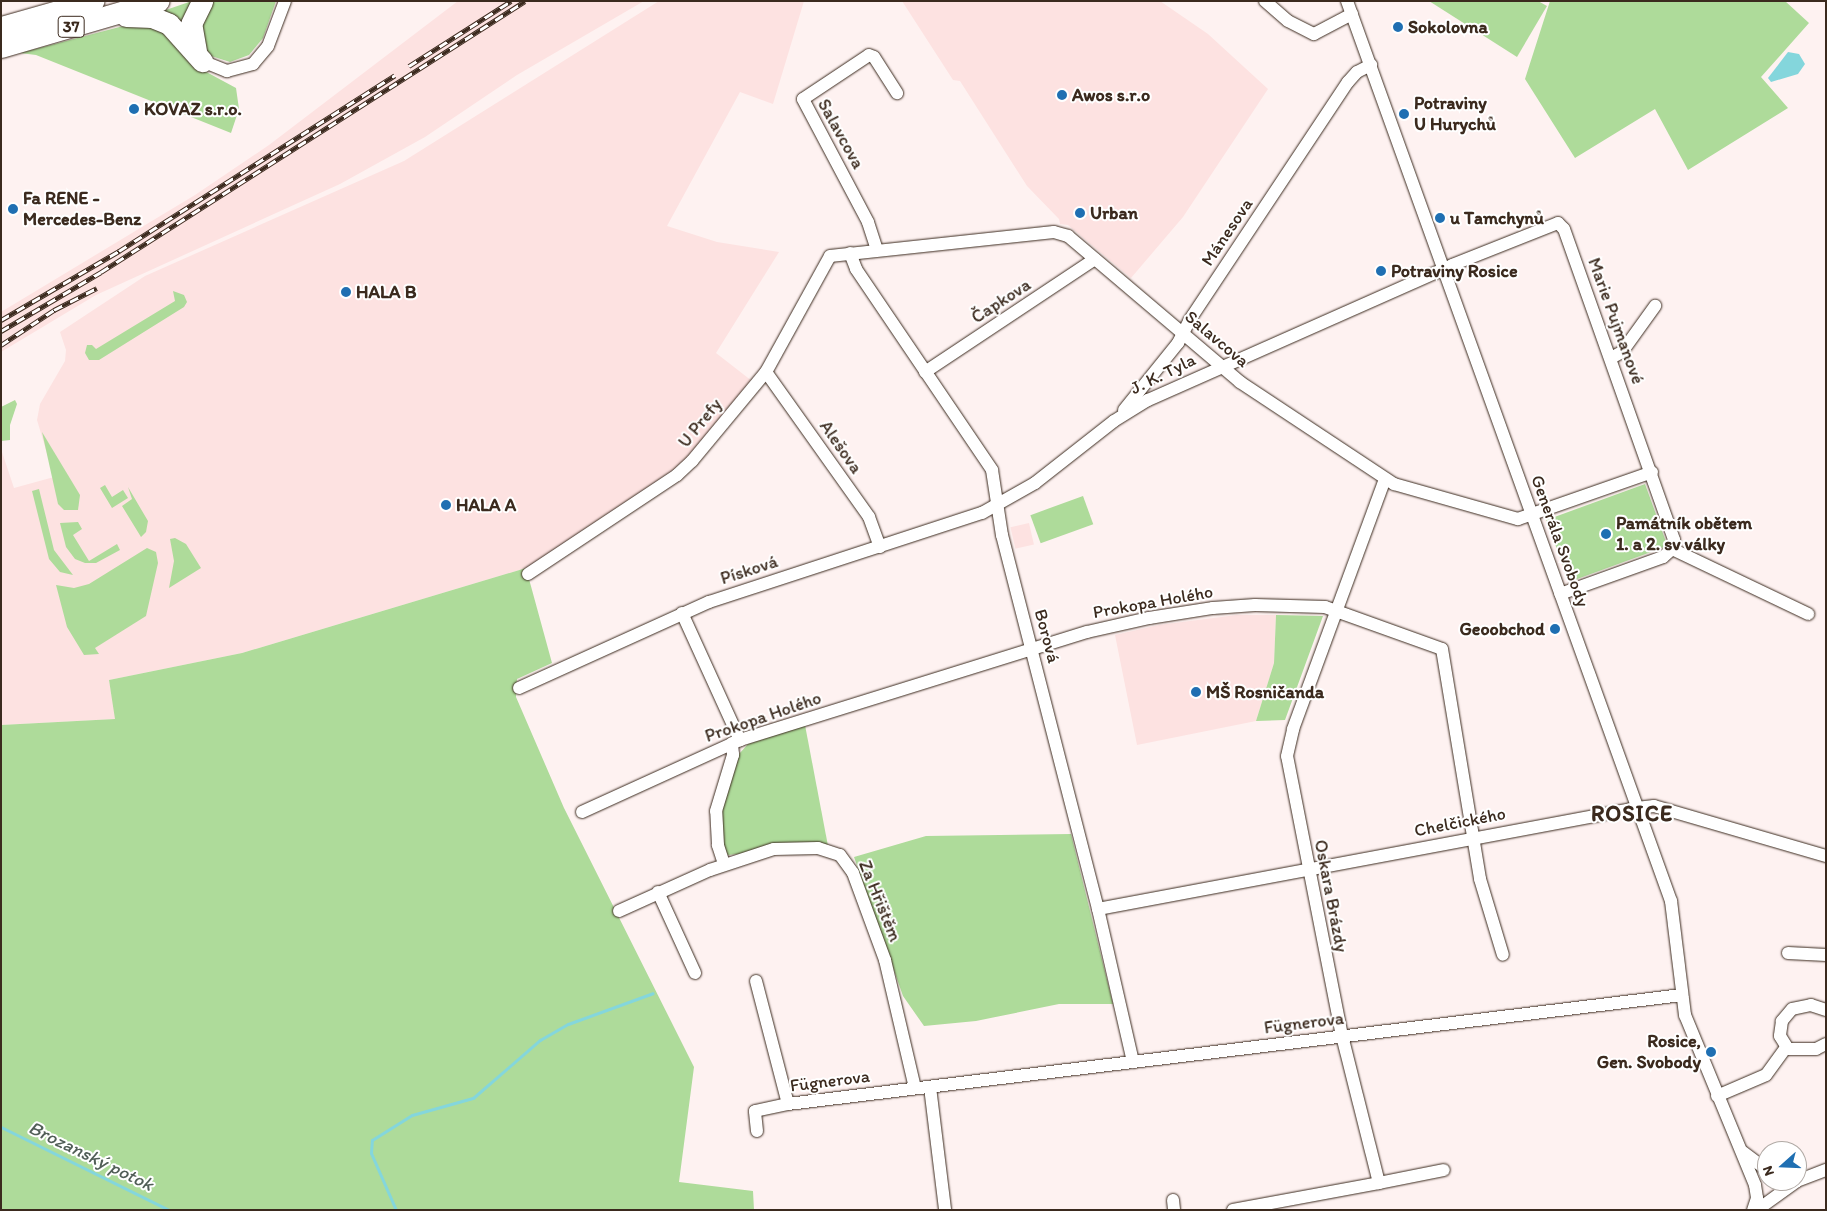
<!DOCTYPE html>
<html>
<head>
<meta charset="utf-8">
<style>
  body { margin:0 }
  #map { position:relative; width:1827px; height:1211px; overflow:hidden; background:#fef2f1; font-family:Itim,sans-serif }
  div>[style] { position:absolute }
  [style*='--x'] { left:calc(var(--x)*1px); top:calc(var(--y)*1px); width:calc(var(--w)*1px); rotate:calc(var(--a)*1deg) }
  .built>* { inset:0; background:#fde2e1; transform-origin:0 0 }
  .green>* { inset:0; background:#aedb9a; transform-origin:0 0 }
  .water>* { inset:0; background:#84d6dc }
  .stream>* { height:3px; margin:-1.5px; padding:0 1.5px; transform-origin:1.5px; border-radius:1.5px; background:#84d6dc }
  .roads { filter:drop-shadow(0 0 1px #3b2a1e) drop-shadow(0 0 1px #3b2a1e) }
  .street>* { height:12px; margin:-6px; padding:0 6px; transform-origin:6px; border-radius:6px; background:#fff }
  .primary>* { height:21px; margin:-10.5px; padding:0 10.5px; transform-origin:10.5px; border-radius:10.5px; background:#fff }
  .rail>* { height:5px; margin-top:-2.5px; transform-origin:0; background:repeating-linear-gradient(90deg,#fff 0 9px,#3b2a1e 0 18px); box-sizing:border-box; border-block:1px solid #3b2a1e }
  .dots>* { width:14px; height:14px; translate:-50% -50%; box-sizing:border-box; border:2px solid #fff; border-radius:50% }
  span { translate:-50% -50%; white-space:nowrap; text-align:center; line-height:1.15; -webkit-text-stroke:4px #fff; paint-order:stroke }
  .shield-label span { padding:1px 4px; background:#fff; border:1px solid; border-radius:4px; -webkit-text-stroke-width:0 }
  .shield-label { font-size:16px; color:#3b2a1e; font-weight:700 }
  .poi-label { font-size:18px; color:#3b2a1e; font-weight:700 }
  .left { translate:0 -50%; text-align:left }
  .right { translate:-100% -50%; text-align:right }
  .street-label { font-size:18px; color:#3b2a1e }
  .water-label { font-size:19px; color:#515e57; font-style:italic }
  .district-label { font-size:22px; color:#3b2a1e; font-weight:700; letter-spacing:1px }
  .frame { position:absolute; inset:0; border:2px solid #3b2a1e; pointer-events:none }
  .north { position:absolute; left:1757px; top:1141px; width:50px; height:50px; box-sizing:border-box; background:#fff; border:1px solid #b1aaa5; border-radius:50%; rotate:250deg; font-size:14px; font-weight:700; line-height:20px; text-align:center; color:#3b2a1e }
  .north::after { content:''; display:block; margin:auto; width:18px; height:22px; background:#1f6fb2; clip-path:polygon(50% 0,100% 100%,50% 72%,0 100%) }
</style>
</head>
<body>
<div id="map">
  <div class="built">
    <div style="clip-path:polygon(458px 1px,644px 1px,517px 75px,425px 137px,340px 184px,96px 295px,1px 352px,1px 312px,195px 195px,269px 145px)"></div>
    <div style="clip-path:polygon(659px 1px,804px 1px,773px 104px,740px 92px,667px 226px,717px 242px,779px 252px,716px 353px,752px 381px,685px 462px,526px 568px,242px 653px,109px 680px,116px 719px,1px 725px,1px 449px,14px 488px,54px 477px,37px 420px,40px 404px,65px 361px,66px 350px,60px 332px,145px 276px,404px 161px)"></div>
    <div style="clip-path:polygon(902px 1px,1160px 1px,1208px 34px,1268px 89px,1183px 217px,1131px 278px,1068px 225px,1060px 224px,1059px 219px,1027px 186px,960px 81px,953px 80px)"></div>
    <div style="left:1029px;top:523px;width:22px;height:19px;rotate:77deg"></div>
    <div style="clip-path:polygon(1237px 615px,1276px 615px,1274px 663px,1256px 721px,1137px 745px,1115px 635px,1159px 625px)"></div>
  </div>
  <div class="green">
    <div style="clip-path:polygon(192px 1px,185px 32px,157px 13px)"></div>
    <div style="clip-path:polygon(212px 1px,276px 1px,263px 38px,249px 55px,230px 62px,208px 55px,198px 37px,203px 10px)"></div>
    <div style="clip-path:polygon(1429px 1px,1538px 1px,1547px 6px,1517px 57px)"></div>
    <div style="clip-path:polygon(1550px 1px,1785px 1px,1809px 23px,1761px 77px,1788px 108px,1688px 170px,1655px 109px,1575px 158px,1525px 79px)"></div>
    <div style="clip-path:polygon(131px 24px,161px 24px,199px 68px,236px 88px,239px 109px,231px 133px,36px 55px,20px 53px)"></div>
    <div style="clip-path:polygon(173px 291px,184px 295px,187px 302px,184px 307px,99px 360px,89px 360px,85px 353px,87px 345px,92px 345px,96px 349px,175px 301px)"></div>
    <div style="clip-path:polygon(15px 400px,17px 404px,10px 425px,10px 440px,1px 441px,1px 407px)"></div>
    <div style="clip-path:polygon(42px 432px,80px 495px,78px 510px,64px 510px,58px 504px)"></div>
    <div style="left:1645px;top:484px;width:66px;height:105px;rotate:70deg"></div>
    <div style="clip-path:polygon(105px 485px,112px 497px,123px 490px,128px 498px,112px 508px,100px 488px)"></div>
    <div style="clip-path:polygon(128px 487px,148px 521px,146px 532px,141px 537px,122px 506px,132px 499px)"></div>
    <div style="clip-path:polygon(39px 489px,54px 550px,73px 575px,60px 572px,49px 559px,32px 491px)"></div>
    <div style="left:1083px;top:496px;width:30px;height:56px;rotate:70deg"></div>
    <div style="clip-path:polygon(78px 522px,82px 529px,73px 535px,89px 561px,117px 544px,120px 550px,96px 563px,85px 563px,75px 559px,66px 547px,60px 523px)"></div>
    <div style="clip-path:polygon(175px 538px,186px 544px,201px 568px,169px 588px,174px 561px,170px 539px)"></div>
    <div style="clip-path:polygon(147px 548px,156px 552px,158px 563px,146px 616px,95px 648px,99px 654px,84px 655px,67px 627px,56px 585px,74px 588px,89px 584px)"></div>
    <div style="clip-path:polygon(526px 568px,552px 663px,517px 679px,516px 697px,564px 808px,694px 1067px,679px 1182px,753px 1191px,754px 1210px,1px 1210px,1px 725px,115px 719px,109px 680px,242px 653px)"></div>
    <div style="clip-path:polygon(1276px 615px,1323px 616px,1285px 720px,1256px 721px,1274px 663px)"></div>
    <div style="clip-path:polygon(805px 725px,828px 846px,728px 855px,724px 850px,721px 807px,739px 754px,748px 744px)"></div>
    <div style="clip-path:polygon(1071px 834px,1113px 1004px,1059px 1004px,976px 1021px,924px 1026px,903px 996px,854px 857px,926px 836px)"></div>
  </div>
  <div class="water">
    <div style="clip-path:polygon(1788px 52px,1799px 54px,1805px 64px,1798px 74px,1771px 82px,1768px 78px)"></div>
  </div>
  <div class="stream">
    <div style="--x:1;--y:1127;--w:187;--a:26.3"></div>
    <div style="--x:396;--y:1210;--w:62;--a:-113.7"></div>
    <div style="--x:371;--y:1153;--w:13;--a:-86"></div>
    <div style="--x:372;--y:1140;--w:47;--a:-32"></div>
    <div style="--x:412;--y:1115;--w:63;--a:-15.6"></div>
    <div style="--x:473;--y:1098;--w:89;--a:-40.9"></div>
    <div style="--x:540;--y:1040;--w:32;--a:-30"></div>
    <div style="--x:568;--y:1024;--w:90;--a:-20"></div>
  </div>
  <div class="roads">
    <div class="street">
      <div style="--x:1265;--y:1;--w:30;--a:41"></div>
      <div style="--x:1288;--y:21;--w:29;--a:27"></div>
      <div style="--x:1314;--y:34;--w:43;--a:-27.8"></div>
      <div style="--x:1347;--y:1;--w:957;--a:70.2"></div>
      <div style="--x:1671;--y:901;--w:115;--a:83"></div>
      <div style="--x:1685;--y:1015;--w:184;--a:67.6"></div>
      <div style="--x:1755;--y:1185;--w:13;--a:81"></div>
      <div style="--x:1757;--y:1198;--w:13;--a:108"></div>
      <div style="--x:202;--y:61;--w:27;--a:22"></div>
      <div style="--x:227;--y:71;--w:27;--a:-15"></div>
      <div style="--x:253;--y:64;--w:23;--a:-50"></div>
      <div style="--x:268;--y:46;--w:48;--a:-69.3"></div>
      <div style="--x:877;--y:250;--w:29;--a:-108"></div>
      <div style="--x:868;--y:222;--w:139;--a:-117.9"></div>
      <div style="--x:803;--y:99;--w:79;--a:-33.7"></div>
      <div style="--x:869;--y:55;--w:5;--a:22"></div>
      <div style="--x:874;--y:57;--w:43;--a:57.4"></div>
      <div style="--x:850;--y:253;--w:17;--a:69"></div>
      <div style="--x:856;--y:269;--w:243;--a:55.9"></div>
      <div style="--x:992;--y:470;--w:66;--a:81.3"></div>
      <div style="--x:1002;--y:535;--w:386;--a:75.6"></div>
      <div style="--x:1098;--y:909;--w:157;--a:77.1"></div>
      <div style="--x:1611;--y:358;--w:13;--a:-29"></div>
      <div style="--x:1622;--y:352;--w:57;--a:-54.3"></div>
      <div style="--x:766;--y:372;--w:178;--a:54.6"></div>
      <div style="--x:869;--y:517;--w:32;--a:70"></div>
      <div style="--x:925;--y:372;--w:204;--a:-33.6"></div>
      <div style="--x:1124;--y:410;--w:86;--a:-51.1"></div>
      <div style="--x:1178;--y:343;--w:25;--a:-63"></div>
      <div style="--x:1189;--y:321;--w:287;--a:-56.4"></div>
      <div style="--x:1348;--y:82;--w:13;--a:-48"></div>
      <div style="--x:1357;--y:72;--w:16;--a:-27"></div>
      <div style="--x:1672;--y:549;--w:151;--a:25.5"></div>
      <div style="--x:528;--y:574;--w:179;--a:-33.6"></div>
      <div style="--x:677;--y:475;--w:21;--a:-43"></div>
      <div style="--x:692;--y:461;--w:116;--a:-50.3"></div>
      <div style="--x:766;--y:372;--w:132;--a:-61.1"></div>
      <div style="--x:830;--y:256;--w:225;--a:-6.1"></div>
      <div style="--x:1054;--y:232;--w:15;--a:16"></div>
      <div style="--x:1068;--y:236;--w:226;--a:40.3"></div>
      <div style="--x:1240;--y:382;--w:185;--a:33.5"></div>
      <div style="--x:1394;--y:484;--w:129;--a:15.8"></div>
      <div style="--x:1518;--y:519;--w:142;--a:-19.3"></div>
      <div style="--x:682;--y:613;--w:140;--a:65.5"></div>
      <div style="--x:519;--y:688;--w:209;--a:-24.4"></div>
      <div style="--x:709;--y:602;--w:287;--a:-18.1"></div>
      <div style="--x:982;--y:513;--w:61;--a:-29.5"></div>
      <div style="--x:1035;--y:483;--w:100;--a:-38.1"></div>
      <div style="--x:1114;--y:421;--w:40;--a:-32"></div>
      <div style="--x:1148;--y:400;--w:333;--a:-23.9"></div>
      <div style="--x:1452;--y:265;--w:114;--a:-21.6"></div>
      <div style="--x:1558;--y:223;--w:8;--a:45"></div>
      <div style="--x:1564;--y:229;--w:330;--a:70.5"></div>
      <div style="--x:1674;--y:540;--w:9;--a:103"></div>
      <div style="--x:1672;--y:549;--w:12;--a:138"></div>
      <div style="--x:1663;--y:557;--w:109;--a:160.2"></div>
      <div style="--x:582;--y:812;--w:174;--a:-24.5"></div>
      <div style="--x:740;--y:740;--w:363;--a:-17.3"></div>
      <div style="--x:1087;--y:632;--w:64;--a:-12.7"></div>
      <div style="--x:1149;--y:618;--w:65;--a:-8.9"></div>
      <div style="--x:1213;--y:608;--w:42;--a:-4.1"></div>
      <div style="--x:1255;--y:605;--w:70;--a:1.6"></div>
      <div style="--x:1325;--y:607;--w:124;--a:19.7"></div>
      <div style="--x:1442;--y:649;--w:233;--a:80.6"></div>
      <div style="--x:1480;--y:879;--w:79;--a:73.2"></div>
      <div style="--x:724;--y:864;--w:20;--a:-108"></div>
      <div style="--x:718;--y:845;--w:34;--a:-93"></div>
      <div style="--x:716;--y:811;--w:59;--a:-73.1"></div>
      <div style="--x:733;--y:755;--w:12;--a:-95"></div>
      <div style="--x:658;--y:892;--w:89;--a:65.4"></div>
      <div style="--x:1098;--y:909;--w:548;--a:-10.61"></div>
      <div style="--x:1637;--y:808;--w:17;--a:-7"></div>
      <div style="--x:1654;--y:806;--w:179;--a:16.2"></div>
      <div style="--x:619;--y:911;--w:100;--a:-24.3"></div>
      <div style="--x:710;--y:870;--w:67;--a:-18.2"></div>
      <div style="--x:774;--y:849;--w:44;--a:-1.3"></div>
      <div style="--x:818;--y:848;--w:23;--a:18"></div>
      <div style="--x:840;--y:855;--w:22;--a:54"></div>
      <div style="--x:853;--y:873;--w:93;--a:69.8"></div>
      <div style="--x:885;--y:960;--w:131;--a:76.8"></div>
      <div style="--x:1788;--y:953;--w:38;--a:3"></div>
      <div style="--x:756;--y:981;--w:127;--a:75.4"></div>
      <div style="--x:1826;--y:1010;--w:16;--a:-162"></div>
      <div style="--x:1811;--y:1005;--w:19;--a:168"></div>
      <div style="--x:1792;--y:1009;--w:16;--a:130"></div>
      <div style="--x:1782;--y:1021;--w:15;--a:98"></div>
      <div style="--x:1780;--y:1036;--w:15;--a:58"></div>
      <div style="--x:1788;--y:1049;--w:28;--a:0"></div>
      <div style="--x:1816;--y:1049;--w:11;--a:-27"></div>
      <div style="--x:930;--y:1087;--w:124;--a:83"></div>
      <div style="--x:1717;--y:1096;--w:53;--a:-23.2"></div>
      <div style="--x:1766;--y:1075;--w:34;--a:-54"></div>
      <div style="--x:757;--y:1131;--w:20;--a:-96"></div>
      <div style="--x:755;--y:1111;--w:34;--a:-12"></div>
      <div style="--x:788;--y:1104;--w:901;--a:-6.95"></div>
      <div style="--x:1743;--y:1152;--w:30;--a:37"></div>
      <div style="--x:1797;--y:1181;--w:31;--a:-21"></div>
      <div style="--x:1379;--y:1183;--w:66;--a:-11.3"></div>
      <div style="--x:1173;--y:1200;--w:10;--a:84"></div>
      <div style="--x:1233;--y:1210;--w:148;--a:-10.5"></div>
      <div style="--x:1379;--y:1183;--w:152;--a:-104.1"></div>
      <div style="--x:1342;--y:1036;--w:285;--a:-101.1"></div>
      <div style="--x:1287;--y:756;--w:28;--a:-77"></div>
      <div style="--x:1293;--y:729;--w:266;--a:-69.8"></div>
      <div style="--x:1757;--y:1210;--w:49;--a:-35.9"></div>
    </div>
    <div class="primary">
      <div style="--x:126;--y:16;--w:26;--a:2"></div>
      <div style="--x:152;--y:17;--w:18;--a:22"></div>
      <div style="--x:169;--y:24;--w:50;--a:48.3"></div>
      <div style="--x:1;--y:27;--w:96;--a:-15.8"></div>
      <div style="--x:1;--y:47;--w:164;--a:-16.3"></div>
      <div style="--x:196;--y:51;--w:27;--a:-100"></div>
      <div style="--x:191;--y:24;--w:25;--a:-64"></div>
    </div>
  </div>
  <div class="rail">
    <div style="--x:409;--y:66;--w:121;--a:-32.5"></div>
    <div style="--x:1;--y:320;--w:137;--a:-30.3"></div>
    <div style="--x:119;--y:251;--w:327;--a:-32.5"></div>
    <div style="--x:1;--y:331;--w:116;--a:-30.5"></div>
    <div style="--x:101;--y:272;--w:503;--a:-32.58"></div>
    <div style="--x:1;--y:345;--w:64;--a:-33.4"></div>
    <div style="--x:54;--y:310;--w:48;--a:-27.1"></div>
  </div>
  <div class="dots">
    <div style="left:1398px;top:27px;background:#1f6fb2"></div>
    <div style="left:1062px;top:95px;background:#1f6fb2"></div>
    <div style="left:134px;top:109px;background:#1f6fb2"></div>
    <div style="left:1404px;top:114px;background:#1f6fb2"></div>
    <div style="left:13px;top:209px;background:#1f6fb2"></div>
    <div style="left:1080px;top:213px;background:#1f6fb2"></div>
    <div style="left:1440px;top:218px;background:#1f6fb2"></div>
    <div style="left:1381px;top:271px;background:#1f6fb2"></div>
    <div style="left:346px;top:292px;background:#1f6fb2"></div>
    <div style="left:446px;top:505px;background:#1f6fb2"></div>
    <div style="left:1606px;top:534px;background:#1f6fb2"></div>
    <div style="left:1555px;top:629px;background:#1f6fb2"></div>
    <div style="left:1196px;top:692px;background:#1f6fb2"></div>
    <div style="left:1711px;top:1052px;background:#1f6fb2"></div>
  </div>
  <div class="shield-label">
    <span style="left:71px;top:27px">37</span>
  </div>
  <div class="poi-label">
    <span class="left" style="left:1408px;top:27px">Sokolovna</span>
    <span class="left" style="left:1072px;top:95px">Awos s.r.o</span>
    <span class="left" style="left:1414px;top:114px">Potraviny<br>U Hurychů</span>
    <span class="left" style="left:144px;top:109px">KOVAZ s.r.o.</span>
    <span class="left" style="left:23px;top:209px">Fa RENE -<br>Mercedes-Benz</span>
    <span class="left" style="left:1090px;top:213px">Urban</span>
    <span class="left" style="left:1450px;top:218px">u Tamchynů</span>
    <span class="left" style="left:1391px;top:271px">Potraviny Rosice</span>
    <span class="left" style="left:356px;top:292px">HALA B</span>
    <span class="left" style="left:456px;top:505px">HALA A</span>
    <span class="left" style="left:1616px;top:534px">Památník obětem<br>1. a 2. sv války</span>
    <span class="right" style="left:1545px;top:629px">Geoobchod</span>
    <span class="left" style="left:1206px;top:692px">MŠ Rosničanda</span>
    <span class="right" style="left:1701px;top:1052px">Rosice,<br>Gen. Svobody</span>
  </div>
  <div class="street-label">
    <span style="left:841px;top:134px;rotate:61deg">Salavcova</span>
    <span style="left:1227px;top:232px;rotate:-56deg">Mánesova</span>
    <span style="left:1001px;top:301px;rotate:-33deg">Čapkova</span>
    <span style="left:1616px;top:321px;rotate:70deg">Marie Pujmanové</span>
    <span style="left:1217px;top:339px;rotate:40deg">Salavcova</span>
    <span style="left:1163px;top:374px;rotate:-26deg">J. K. Tyla</span>
    <span style="left:700px;top:423px;rotate:-51deg">U Prefy</span>
    <span style="left:841px;top:447px;rotate:55deg">Alešova</span>
    <span style="left:1560px;top:541px;rotate:70deg">Generála Svobody</span>
    <span style="left:749px;top:570px;rotate:-18deg">Písková</span>
    <span style="left:1153px;top:602px;rotate:-10deg">Prokopa Holého</span>
    <span style="left:1047px;top:636px;rotate:75deg">Borová</span>
    <span style="left:763px;top:717px;rotate:-19deg">Prokopa Holého</span>
    <span style="left:1460px;top:822px;rotate:-11deg">Chelčického</span>
    <span style="left:1331px;top:896px;rotate:79deg">Oskara Brázdy</span>
    <span style="left:880px;top:901px;rotate:68deg">Za Hřištěm</span>
    <span style="left:1304px;top:1023px;rotate:-7deg">Fügnerova</span>
    <span style="left:830px;top:1081px;rotate:-7deg">Fügnerova</span>
  </div>
  <div class="water-label">
    <span style="left:91px;top:1156px;rotate:26deg">Brozanský potok</span>
  </div>
  <div class="district-label">
    <span style="left:1632px;top:814px">ROSICE</span>
  </div>
  <div class="frame"></div>
  <div class="north">N</div>
</div>
</body>
</html>
